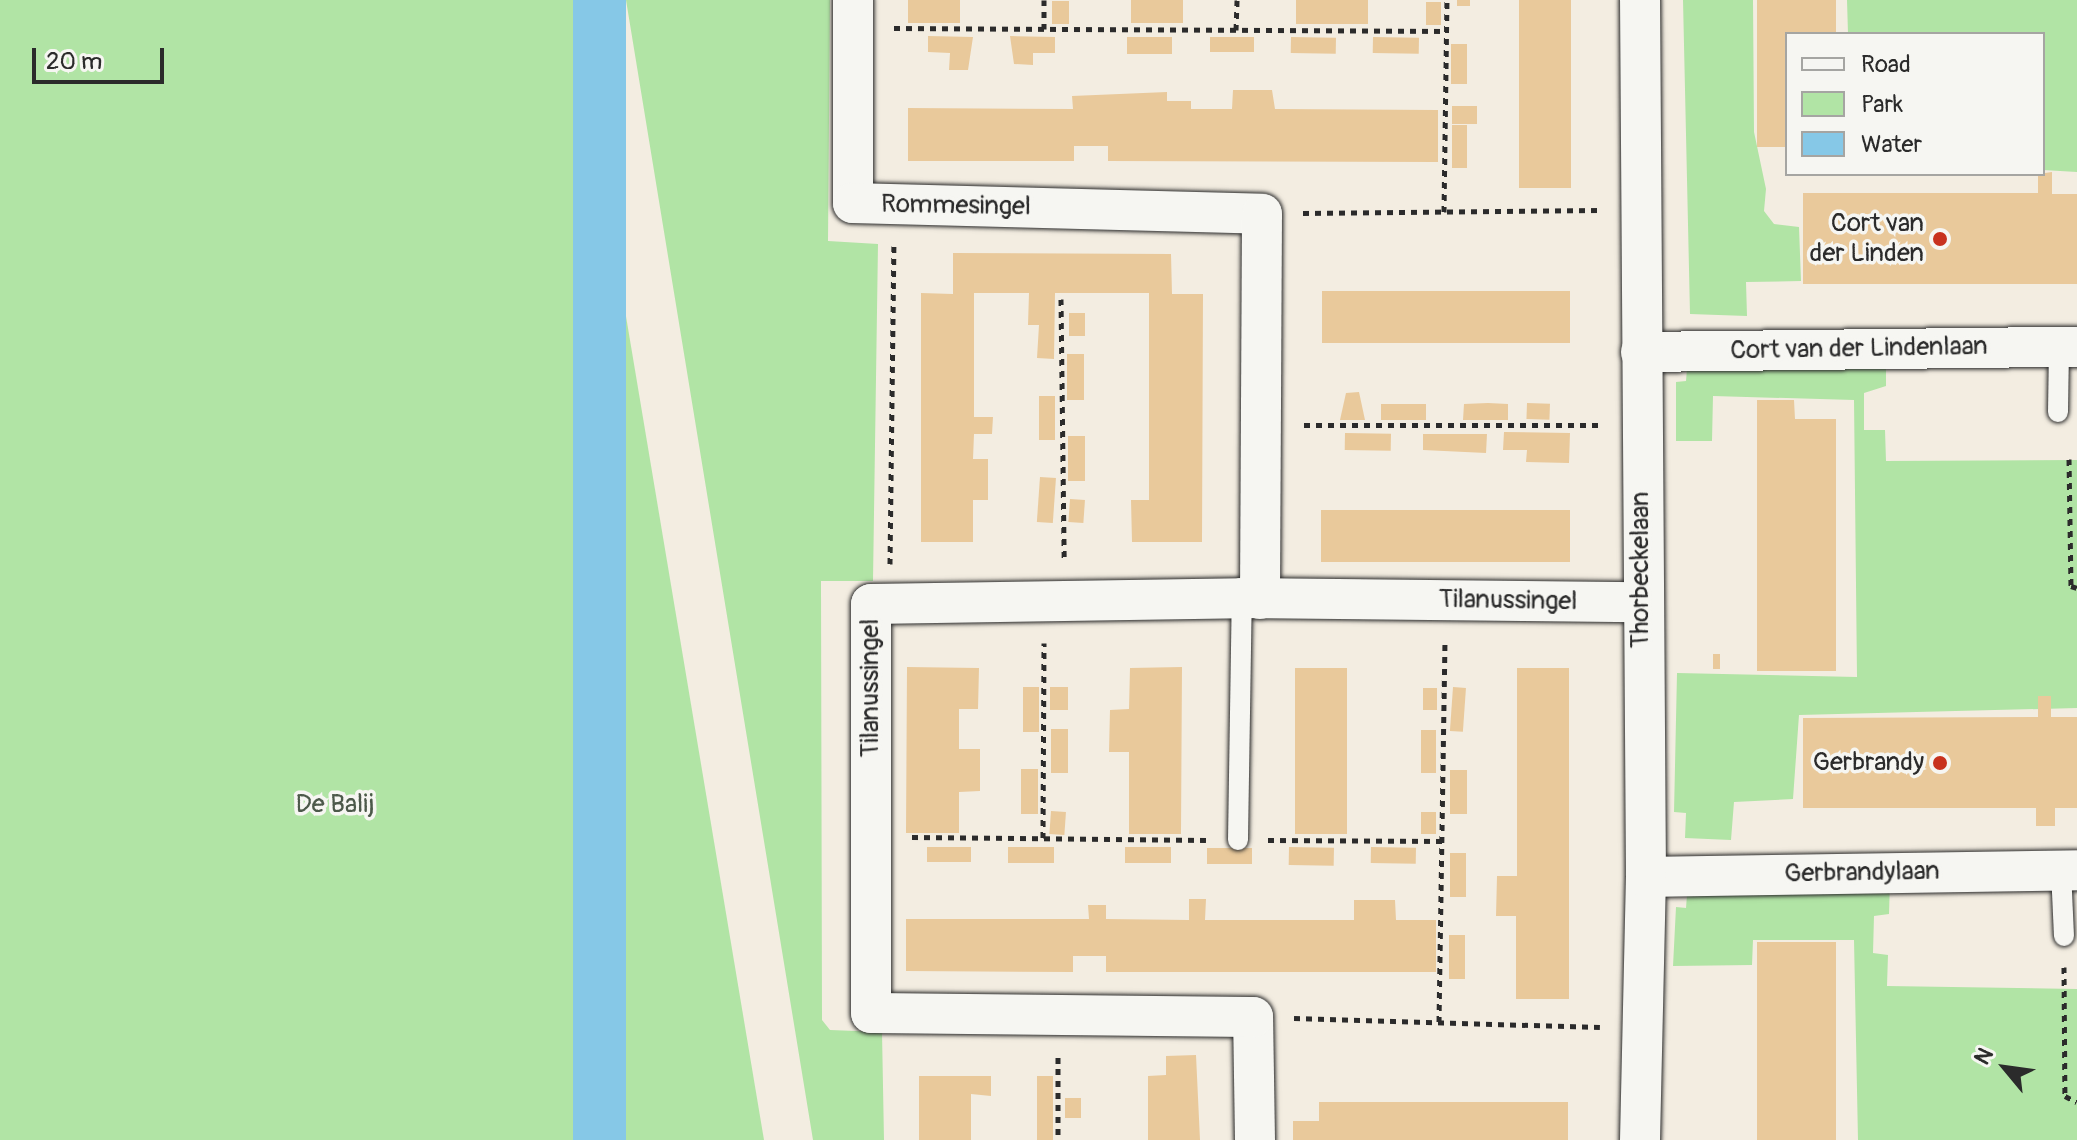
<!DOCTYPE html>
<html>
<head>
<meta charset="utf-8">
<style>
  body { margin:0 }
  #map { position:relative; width:2077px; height:1140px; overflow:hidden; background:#f3ede1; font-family:Pangolin,sans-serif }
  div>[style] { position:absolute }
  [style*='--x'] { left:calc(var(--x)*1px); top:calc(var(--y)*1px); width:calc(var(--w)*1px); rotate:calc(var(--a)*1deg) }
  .green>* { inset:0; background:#b1e4a5 }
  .water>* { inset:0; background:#86c8e7; transform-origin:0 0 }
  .building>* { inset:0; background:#e9c99b; transform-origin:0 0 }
  .path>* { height:5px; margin-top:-2.5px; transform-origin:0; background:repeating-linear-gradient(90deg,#2b2b2b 0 6px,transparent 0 12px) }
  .roads { filter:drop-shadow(0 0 2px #2b2b2b) drop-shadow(0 0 2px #2b2b2b) }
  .service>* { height:20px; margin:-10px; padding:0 10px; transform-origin:10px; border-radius:10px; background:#f6f6f2 }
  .minor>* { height:40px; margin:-20px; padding:0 20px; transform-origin:20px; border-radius:20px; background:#f6f6f2 }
  .dots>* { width:22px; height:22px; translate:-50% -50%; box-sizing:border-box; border:4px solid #f6f6f2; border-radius:50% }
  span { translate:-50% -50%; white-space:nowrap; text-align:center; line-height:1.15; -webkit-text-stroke:7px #f6f6f2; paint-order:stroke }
  .street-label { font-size:26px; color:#2b2b2b }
  .poi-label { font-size:26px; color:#2b2b2b }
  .right { translate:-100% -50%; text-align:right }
  .park-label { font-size:26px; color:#4c594a }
  .legend { position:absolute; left:1785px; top:32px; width:260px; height:144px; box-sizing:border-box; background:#f6f6f2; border:2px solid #a5a5a2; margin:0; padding:10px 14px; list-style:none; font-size:24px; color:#2b2b2b }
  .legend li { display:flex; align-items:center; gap:16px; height:40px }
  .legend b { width:40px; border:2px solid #a5a5a2 }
  .north { position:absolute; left:1965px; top:1028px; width:80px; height:80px; -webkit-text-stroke:6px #f6f6f2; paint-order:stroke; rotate:299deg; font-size:22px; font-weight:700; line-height:32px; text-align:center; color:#2b2b2b }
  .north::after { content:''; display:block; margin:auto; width:28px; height:36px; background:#2b2b2b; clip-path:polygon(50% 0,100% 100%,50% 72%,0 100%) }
  .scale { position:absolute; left:32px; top:48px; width:132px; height:36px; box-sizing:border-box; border:4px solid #2b2b2b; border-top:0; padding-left:10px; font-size:24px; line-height:28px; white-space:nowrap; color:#2b2b2b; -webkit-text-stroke:6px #f6f6f2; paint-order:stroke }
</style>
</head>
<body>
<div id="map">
  <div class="green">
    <div style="clip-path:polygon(0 0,573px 0,764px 1140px,0 1140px)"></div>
    <div style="clip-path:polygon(626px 0,830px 0,828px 241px,878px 244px,873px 581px,821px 581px,822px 1020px,830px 1030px,882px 1032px,884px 1140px,813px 1140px)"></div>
    <div style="clip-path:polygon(1683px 0,1753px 0,1754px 132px,1766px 189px,1764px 211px,1774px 224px,1799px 227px,1801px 281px,1746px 282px,1747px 316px,1690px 314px)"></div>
    <div style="clip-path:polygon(1847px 0,2077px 0,2077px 172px,2043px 170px,2043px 34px,1848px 34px)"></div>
    <div style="clip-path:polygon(1688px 356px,1886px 360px,1886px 386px,1864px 393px,1864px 430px,1885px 430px,1886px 461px,2077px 460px,2077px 708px,1799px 715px,1793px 799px,1734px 802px,1731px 840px,1685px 838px,1686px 813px,1674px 812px,1677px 673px,1857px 677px,1854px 400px,1713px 396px,1712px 441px,1676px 441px,1676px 382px,1686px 381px)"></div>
    <div style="clip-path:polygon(1890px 881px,1889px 914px,1874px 916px,1873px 953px,1888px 955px,1887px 986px,2077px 989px,2077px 1140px,1858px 1140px,1854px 940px,1753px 940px,1752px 965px,1673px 966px,1676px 907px,1686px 908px,1688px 882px)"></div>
  </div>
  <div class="water">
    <div style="left:573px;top:0;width:53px;height:1156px"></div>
  </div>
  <div class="building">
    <div style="left:908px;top:0;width:52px;height:23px"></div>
    <div style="left:1131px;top:0;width:52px;height:23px"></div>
    <div style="left:1296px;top:0;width:72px;height:24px"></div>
    <div style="left:1457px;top:0;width:13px;height:6px"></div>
    <div style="left:1519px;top:0;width:52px;height:188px"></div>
    <div style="clip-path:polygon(1757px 0,1836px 0,1836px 34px,1787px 34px,1787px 147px,1757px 147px)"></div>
    <div style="left:1052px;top:1px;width:17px;height:23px"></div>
    <div style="left:1426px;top:2px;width:15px;height:23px"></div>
    <div style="clip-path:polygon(928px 36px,973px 37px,968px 70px,949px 70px,950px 53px,928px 52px)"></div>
    <div style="clip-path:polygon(1010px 36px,1055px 37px,1055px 53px,1033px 53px,1033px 65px,1014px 64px)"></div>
    <div style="left:1127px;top:37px;width:45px;height:17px"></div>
    <div style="left:1210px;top:37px;width:44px;height:15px"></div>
    <div style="left:1291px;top:37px;width:45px;height:16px;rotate:1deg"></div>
    <div style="left:1373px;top:37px;width:46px;height:16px;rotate:1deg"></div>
    <div style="left:1451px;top:44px;width:16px;height:40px"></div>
    <div style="clip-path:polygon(1233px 90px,1272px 90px,1275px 109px,1438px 110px,1438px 162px,1108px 161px,1108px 146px,1074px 146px,1074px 161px,908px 161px,908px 108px,1073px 109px,1072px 96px,1167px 92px,1167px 101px,1191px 101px,1191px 109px,1232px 109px)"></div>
    <div style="left:1452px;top:106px;width:25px;height:18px"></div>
    <div style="left:1452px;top:125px;width:15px;height:43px"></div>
    <div style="clip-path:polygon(2052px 172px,2052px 194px,2077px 194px,2077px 284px,1803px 284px,1803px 193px,2038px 193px,2038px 174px)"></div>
    <div style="clip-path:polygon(953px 253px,1171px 254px,1172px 294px,1203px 294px,1202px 542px,1132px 542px,1131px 500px,1149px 500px,1149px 293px,1055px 293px,1054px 359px,1037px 358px,1039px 325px,1028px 325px,1029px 293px,974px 293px,974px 417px,993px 417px,992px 434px,974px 434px,973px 459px,988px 459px,988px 500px,973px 500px,973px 542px,921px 542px,921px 293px,953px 294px)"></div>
    <div style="left:1322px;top:291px;width:248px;height:52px"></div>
    <div style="left:1069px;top:313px;width:16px;height:23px"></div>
    <div style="left:1067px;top:354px;width:17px;height:46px"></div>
    <div style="clip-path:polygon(1359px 392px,1365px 420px,1340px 420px,1346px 393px)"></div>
    <div style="left:1039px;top:396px;width:16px;height:44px"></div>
    <div style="clip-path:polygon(1757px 400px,1794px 400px,1795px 419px,1836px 419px,1836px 671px,1757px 671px)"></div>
    <div style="clip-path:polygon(1488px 403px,1508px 404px,1508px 420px,1463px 420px,1464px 404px)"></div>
    <div style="left:1527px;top:403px;width:23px;height:16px;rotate:2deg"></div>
    <div style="left:1381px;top:404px;width:45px;height:16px"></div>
    <div style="clip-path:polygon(1504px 432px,1570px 433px,1569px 463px,1526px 462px,1527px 450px,1503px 450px)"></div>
    <div style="left:1345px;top:433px;width:46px;height:17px;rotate:1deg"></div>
    <div style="clip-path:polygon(1423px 434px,1487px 434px,1486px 453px,1423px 450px)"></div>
    <div style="left:1068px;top:436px;width:17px;height:45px"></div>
    <div style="left:1040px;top:477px;width:16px;height:45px;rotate:4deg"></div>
    <div style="left:1070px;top:499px;width:15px;height:23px;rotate:4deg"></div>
    <div style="left:1321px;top:510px;width:249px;height:52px"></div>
    <div style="left:1713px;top:654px;width:7px;height:15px"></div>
    <div style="clip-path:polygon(907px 667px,979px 668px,978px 709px,959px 709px,959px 749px,980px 749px,980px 791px,959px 792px,959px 833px,906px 833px)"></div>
    <div style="clip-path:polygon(1182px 667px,1181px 834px,1129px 834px,1129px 752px,1109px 752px,1110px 710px,1129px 709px,1130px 668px)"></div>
    <div style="left:1295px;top:668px;width:52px;height:166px"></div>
    <div style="clip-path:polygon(1517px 668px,1569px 668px,1569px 999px,1516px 999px,1516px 916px,1496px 916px,1497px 876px,1517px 876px)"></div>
    <div style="left:1023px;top:687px;width:16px;height:45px"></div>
    <div style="left:1050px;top:687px;width:18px;height:23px"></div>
    <div style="left:1453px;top:687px;width:13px;height:44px;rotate:4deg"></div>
    <div style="left:1423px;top:688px;width:14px;height:22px"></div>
    <div style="clip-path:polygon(2038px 696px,2051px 696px,2051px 717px,2077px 717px,2077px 808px,2055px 808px,2055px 826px,2036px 826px,2036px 808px,1803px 808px,1803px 718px,2038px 717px)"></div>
    <div style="left:1051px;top:729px;width:17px;height:44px"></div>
    <div style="left:1421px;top:730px;width:15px;height:43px"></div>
    <div style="left:1021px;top:769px;width:17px;height:45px"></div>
    <div style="left:1450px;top:770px;width:17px;height:44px"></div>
    <div style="left:1051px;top:811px;width:15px;height:23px;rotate:4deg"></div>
    <div style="left:1421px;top:812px;width:15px;height:22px"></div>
    <div style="left:927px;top:847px;width:44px;height:15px"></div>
    <div style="left:1008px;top:847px;width:46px;height:16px"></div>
    <div style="left:1125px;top:847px;width:46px;height:16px"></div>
    <div style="left:1289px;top:847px;width:45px;height:18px;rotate:1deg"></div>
    <div style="left:1371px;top:847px;width:45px;height:16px;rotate:1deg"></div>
    <div style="left:1207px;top:848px;width:45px;height:16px"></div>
    <div style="left:1450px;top:853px;width:16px;height:44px"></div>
    <div style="clip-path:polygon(1189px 899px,1206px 899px,1205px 920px,1354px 920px,1354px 900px,1395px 900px,1396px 920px,1436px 920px,1436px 972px,1106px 972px,1106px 956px,1073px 956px,1073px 972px,906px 971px,906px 919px,1089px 919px,1088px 905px,1106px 905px,1106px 919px,1189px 920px)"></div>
    <div style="left:1449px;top:935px;width:16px;height:44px"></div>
    <div style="left:1757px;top:942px;width:79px;height:198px"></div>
    <div style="clip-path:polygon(1196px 1055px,1200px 1140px,1148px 1140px,1148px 1076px,1166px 1075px,1166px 1056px)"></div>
    <div style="clip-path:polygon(919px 1076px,991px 1076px,991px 1096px,971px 1094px,971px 1140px,919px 1140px)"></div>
    <div style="left:1037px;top:1076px;width:16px;height:64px"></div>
    <div style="left:1065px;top:1098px;width:16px;height:20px"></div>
    <div style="clip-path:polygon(1319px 1102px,1568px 1102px,1568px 1140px,1293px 1140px,1293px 1121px,1319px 1121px)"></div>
  </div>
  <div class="path">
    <div style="--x:894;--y:28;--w:552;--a:0.31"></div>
    <div style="--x:1044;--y:29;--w:29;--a:-90"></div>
    <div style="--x:1236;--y:30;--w:30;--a:-88"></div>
    <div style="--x:1444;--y:212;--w:212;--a:-89.2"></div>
    <div style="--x:1303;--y:213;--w:297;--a:-0.6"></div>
    <div style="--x:1061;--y:299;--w:259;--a:89.3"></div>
    <div style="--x:1304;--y:425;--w:298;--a:0"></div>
    <div style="--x:2069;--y:459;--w:127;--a:89.1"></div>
    <div style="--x:2071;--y:586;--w:6;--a:18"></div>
    <div style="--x:890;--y:564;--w:318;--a:-89.3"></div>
    <div style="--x:912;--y:837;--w:294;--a:0.6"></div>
    <div style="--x:1043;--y:838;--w:195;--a:-89.7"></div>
    <div style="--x:1268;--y:840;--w:174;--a:0.3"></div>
    <div style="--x:2064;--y:967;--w:129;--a:89.6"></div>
    <div style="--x:2065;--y:1096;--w:13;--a:27"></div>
    <div style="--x:1294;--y:1018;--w:306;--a:1.7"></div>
    <div style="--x:1439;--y:1022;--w:382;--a:-89.1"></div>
    <div style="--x:1058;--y:1057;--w:83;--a:90"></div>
  </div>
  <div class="roads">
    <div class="service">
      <div style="--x:2058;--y:412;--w:65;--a:-89.1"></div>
      <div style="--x:1238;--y:840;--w:242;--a:-89.1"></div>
      <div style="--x:2061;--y:870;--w:66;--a:87.4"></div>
    </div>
    <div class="minor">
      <div style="--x:853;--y:0;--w:203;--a:90"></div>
      <div style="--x:853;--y:203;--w:409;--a:1.5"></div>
      <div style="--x:1262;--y:214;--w:385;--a:90.3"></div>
      <div style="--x:1641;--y:352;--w:436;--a:-0.7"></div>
      <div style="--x:1646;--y:877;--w:431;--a:-0.9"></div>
      <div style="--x:1255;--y:1140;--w:123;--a:-90.9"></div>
      <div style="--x:1253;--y:1017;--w:382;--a:-179.4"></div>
      <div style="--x:871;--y:1013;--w:409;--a:-90"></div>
      <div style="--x:871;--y:604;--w:371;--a:-0.9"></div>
      <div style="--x:1242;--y:598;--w:398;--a:0.6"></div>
      <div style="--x:1640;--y:1140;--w:263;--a:-88.7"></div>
      <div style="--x:1646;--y:877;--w:877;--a:-90.39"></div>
    </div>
  </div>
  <div class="dots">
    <div style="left:1940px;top:239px;background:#c8321e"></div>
    <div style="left:1940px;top:763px;background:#c8321e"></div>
  </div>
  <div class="street-label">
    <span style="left:956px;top:206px;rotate:1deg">Rommesingel</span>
    <span style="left:1859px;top:349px;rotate:-1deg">Cort van der Lindenlaan</span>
    <span style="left:1641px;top:570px;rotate:-90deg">Thorbeckelaan</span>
    <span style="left:1508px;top:601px;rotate:1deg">Tilanussingel</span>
    <span style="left:871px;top:688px;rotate:-90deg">Tilanussingel</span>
    <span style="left:1862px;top:873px;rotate:-1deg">Gerbrandylaan</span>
  </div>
  <div class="poi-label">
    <span class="right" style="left:1924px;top:239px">Cort van<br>der Linden</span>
    <span class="right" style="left:1924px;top:763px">Gerbrandy</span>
  </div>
  <div class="park-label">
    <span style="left:335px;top:805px">De Balij</span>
  </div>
  <ul class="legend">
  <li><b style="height:10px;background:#f6f6f2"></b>Road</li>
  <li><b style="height:22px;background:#b1e4a5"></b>Park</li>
  <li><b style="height:22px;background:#86c8e7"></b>Water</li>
  </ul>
  <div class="north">N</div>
  <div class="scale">20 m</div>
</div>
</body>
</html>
